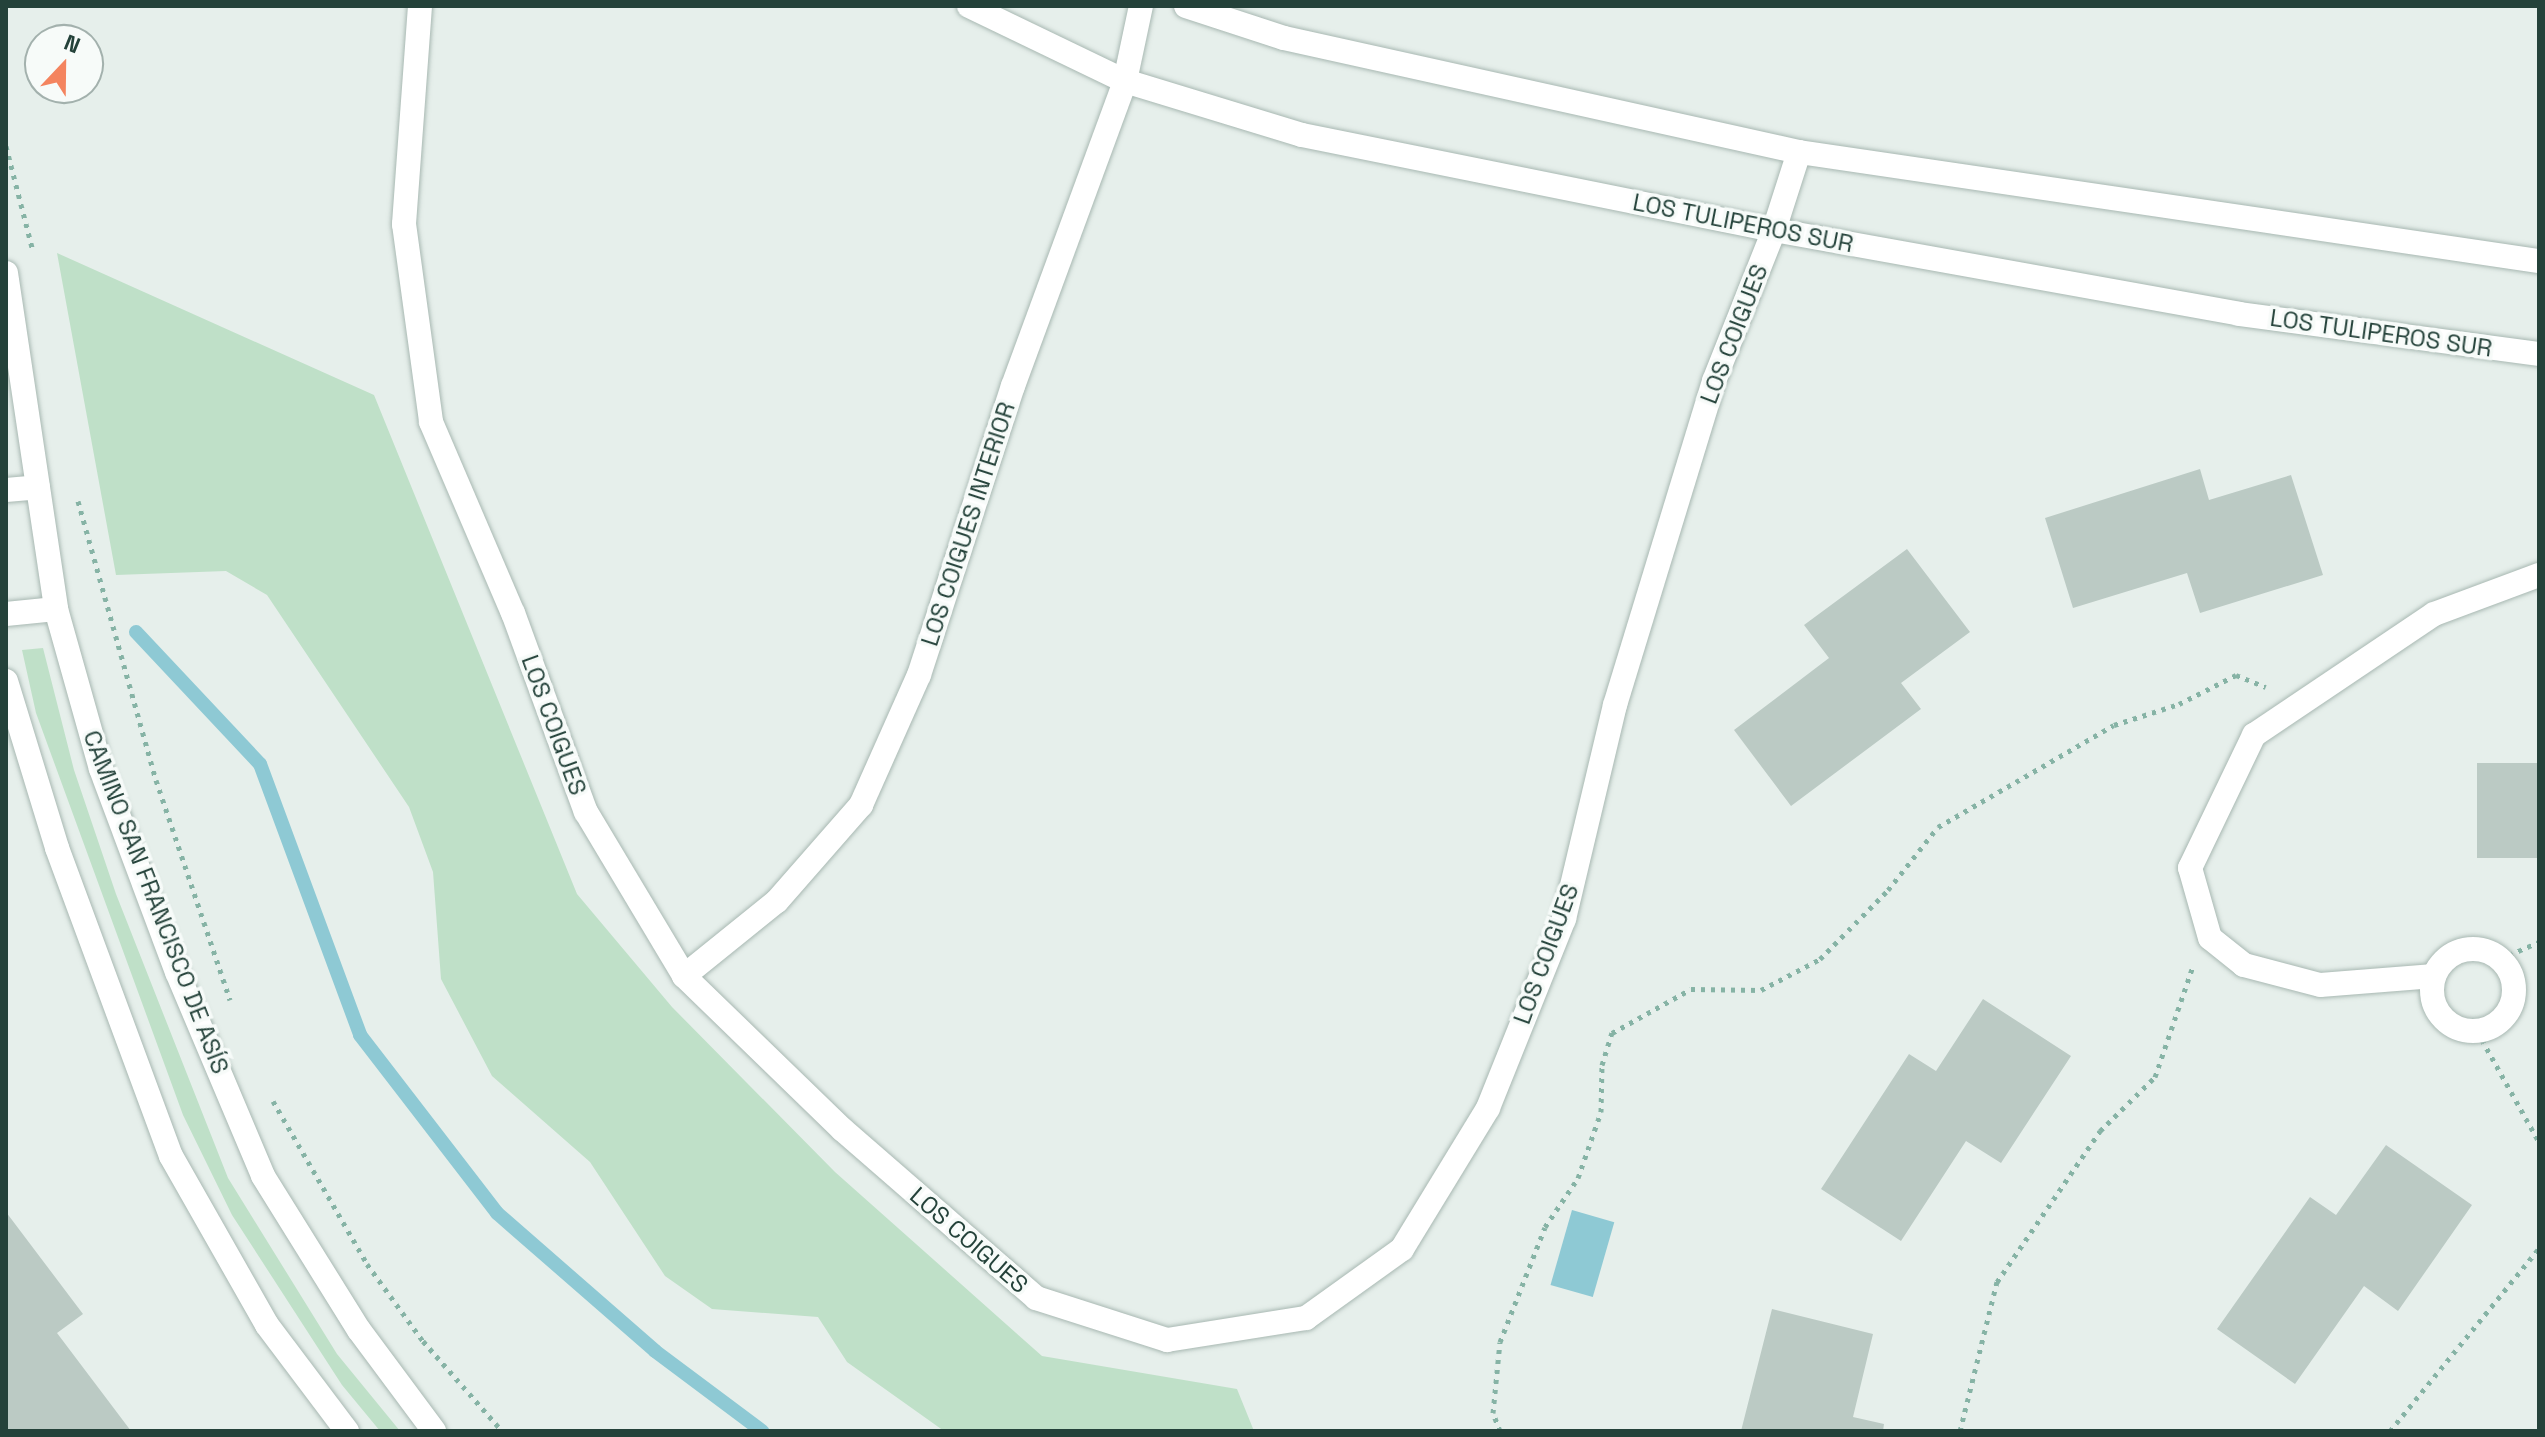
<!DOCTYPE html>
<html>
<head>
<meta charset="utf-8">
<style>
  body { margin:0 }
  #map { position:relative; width:2545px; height:1437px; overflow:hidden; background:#e6efeb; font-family:"Space Grotesk",sans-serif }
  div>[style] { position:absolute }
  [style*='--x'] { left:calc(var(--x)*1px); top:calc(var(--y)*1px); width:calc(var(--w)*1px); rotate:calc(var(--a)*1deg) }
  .green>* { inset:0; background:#bfe0c8 }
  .water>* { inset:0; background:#8ec9d4; transform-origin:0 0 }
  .stream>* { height:14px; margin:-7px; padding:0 7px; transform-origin:7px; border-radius:7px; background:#8ec9d4 }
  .building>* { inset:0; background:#bbcac4; transform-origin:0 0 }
  .path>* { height:5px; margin-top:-2.5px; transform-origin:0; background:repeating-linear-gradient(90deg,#86b3a5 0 4px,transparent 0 10px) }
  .roads { filter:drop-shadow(0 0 2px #a8b8b2) drop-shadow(0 0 2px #a8b8b2) }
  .service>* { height:24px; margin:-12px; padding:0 12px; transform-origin:12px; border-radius:12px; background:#fff }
  .service>.ring { margin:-12px; padding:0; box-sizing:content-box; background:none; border:24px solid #fff; border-radius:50% }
  .minor>* { height:24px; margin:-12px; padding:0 12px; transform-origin:12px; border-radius:12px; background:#fff }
  .tertiary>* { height:24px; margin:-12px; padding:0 12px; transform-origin:12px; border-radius:12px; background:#fff }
  .secondary>* { height:24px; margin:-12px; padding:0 12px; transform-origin:12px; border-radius:12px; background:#fff }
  span { translate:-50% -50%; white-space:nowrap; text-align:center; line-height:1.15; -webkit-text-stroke:7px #f7fbf9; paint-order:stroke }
  .street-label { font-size:24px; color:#24423a }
  .frame { position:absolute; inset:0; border:8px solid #24423a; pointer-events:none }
  .north { position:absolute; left:24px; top:24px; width:80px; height:80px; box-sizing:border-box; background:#f7fbf9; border:2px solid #a3b1ad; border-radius:50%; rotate:22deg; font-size:22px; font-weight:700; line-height:32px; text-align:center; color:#24423a }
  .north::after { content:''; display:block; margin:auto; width:28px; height:36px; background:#f4845f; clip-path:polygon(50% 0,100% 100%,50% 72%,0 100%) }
</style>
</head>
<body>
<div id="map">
  <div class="green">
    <div style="clip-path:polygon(57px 253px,374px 395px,577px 894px,672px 1007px,835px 1172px,1042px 1356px,1237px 1389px,1254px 1431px,944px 1431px,847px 1362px,818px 1317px,712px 1309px,665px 1276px,590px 1162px,492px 1076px,441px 979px,433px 872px,409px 807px,267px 595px,226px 571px,116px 575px)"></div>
    <div style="clip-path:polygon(43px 648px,74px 770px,116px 894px,228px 1178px,337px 1354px,400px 1431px,380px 1431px,342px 1385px,232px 1215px,183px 1115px,36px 713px,22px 650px)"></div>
  </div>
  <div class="water">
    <div style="left:1572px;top:1210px;width:44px;height:78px;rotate:16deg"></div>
  </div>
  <div class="stream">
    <div style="--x:136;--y:632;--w:181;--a:46.8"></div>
    <div style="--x:260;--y:764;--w:289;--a:69.7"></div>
    <div style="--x:360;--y:1035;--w:225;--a:52.4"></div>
    <div style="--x:497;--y:1213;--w:210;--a:41.1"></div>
    <div style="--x:655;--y:1351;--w:134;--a:36.8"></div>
  </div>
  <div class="building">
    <div style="clip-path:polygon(2200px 469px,2209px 500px,2291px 475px,2323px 575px,2200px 613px,2187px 573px,2073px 608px,2045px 518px)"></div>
    <div style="clip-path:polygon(1907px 549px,1970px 632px,1901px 683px,1921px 709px,1791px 806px,1734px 730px,1829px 658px,1804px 625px)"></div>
    <div style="left:2539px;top:763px;width:95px;height:62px;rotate:90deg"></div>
    <div style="clip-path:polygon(1983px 999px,2071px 1056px,2001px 1163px,1966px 1141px,1901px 1241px,1821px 1189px,1909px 1054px,1936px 1071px)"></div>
    <div style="clip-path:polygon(2386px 1145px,2472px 1205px,2398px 1311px,2364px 1286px,2295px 1384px,2217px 1329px,2310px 1197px,2336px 1215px)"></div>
    <div style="clip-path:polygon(6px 1212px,83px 1314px,57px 1333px,131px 1431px,6px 1431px)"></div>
    <div style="clip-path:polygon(1772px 1309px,1873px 1334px,1853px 1417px,1884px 1424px,1883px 1431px,1741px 1431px)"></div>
  </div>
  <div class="path">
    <div style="--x:6;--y:146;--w:108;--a:75.6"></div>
    <div style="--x:78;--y:501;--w:290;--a:74.4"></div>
    <div style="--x:156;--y:780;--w:232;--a:71.4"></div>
    <div style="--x:2500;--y:959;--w:43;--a:-23.6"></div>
    <div style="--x:2477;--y:1031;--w:127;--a:60.8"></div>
    <div style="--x:273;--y:1101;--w:188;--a:60"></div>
    <div style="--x:367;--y:1264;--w:95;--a:54"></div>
    <div style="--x:423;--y:1341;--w:120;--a:48.7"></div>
    <div style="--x:1500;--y:1431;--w:19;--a:-111"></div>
    <div style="--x:1493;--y:1413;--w:71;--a:-84.4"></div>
    <div style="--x:1500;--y:1342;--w:123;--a:-68.6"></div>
    <div style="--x:1545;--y:1227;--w:59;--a:-56"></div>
    <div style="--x:1578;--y:1178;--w:70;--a:-70.8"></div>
    <div style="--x:1601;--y:1112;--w:47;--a:-88.8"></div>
    <div style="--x:1602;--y:1065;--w:34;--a:-73"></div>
    <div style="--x:1612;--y:1033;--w:90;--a:-29.1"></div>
    <div style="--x:1691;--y:989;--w:70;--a:0.8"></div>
    <div style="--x:1761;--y:990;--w:67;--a:-27.7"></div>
    <div style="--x:1820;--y:959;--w:97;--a:-45.4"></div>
    <div style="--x:1888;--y:890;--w:80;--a:-51.6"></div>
    <div style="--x:1938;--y:827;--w:203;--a:-30.1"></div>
    <div style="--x:2114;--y:725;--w:68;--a:-17.9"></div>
    <div style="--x:2179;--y:704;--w:64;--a:-27"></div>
    <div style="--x:2236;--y:675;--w:32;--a:22"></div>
    <div style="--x:1960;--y:1431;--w:154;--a:-76.1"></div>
    <div style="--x:1997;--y:1282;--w:183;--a:-55.7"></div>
    <div style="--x:2100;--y:1131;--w:77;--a:-44.5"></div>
    <div style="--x:2155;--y:1077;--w:117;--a:-71.1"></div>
    <div style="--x:2390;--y:1431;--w:236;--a:-50.8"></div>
  </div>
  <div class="roads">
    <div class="service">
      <div class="ring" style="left:2432px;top:949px;width:58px;height:58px"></div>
      <div style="--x:2434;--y:976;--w:114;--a:175.5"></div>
      <div style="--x:2320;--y:985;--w:79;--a:-165.3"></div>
      <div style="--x:2244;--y:965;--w:43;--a:-141.5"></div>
      <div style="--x:2210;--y:938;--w:73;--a:-105.9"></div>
      <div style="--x:2190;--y:868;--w:148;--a:-64.3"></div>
      <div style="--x:2254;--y:735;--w:217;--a:-33.9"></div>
      <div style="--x:2434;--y:614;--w:112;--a:-20.4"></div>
    </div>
    <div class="minor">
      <div style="--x:420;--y:6;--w:219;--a:94.2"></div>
      <div style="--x:404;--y:224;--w:200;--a:82.2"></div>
      <div style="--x:431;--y:422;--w:208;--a:66.8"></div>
      <div style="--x:513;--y:613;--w:212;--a:69.9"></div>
      <div style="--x:586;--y:812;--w:191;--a:59.1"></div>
      <div style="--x:684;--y:976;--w:221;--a:44.1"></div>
      <div style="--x:843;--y:1130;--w:256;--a:41"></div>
      <div style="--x:1036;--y:1298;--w:138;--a:17.8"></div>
      <div style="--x:1167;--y:1340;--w:141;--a:-9"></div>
      <div style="--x:1306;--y:1318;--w:118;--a:-35.7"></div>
      <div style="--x:1402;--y:1249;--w:165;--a:-58.6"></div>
      <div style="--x:1488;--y:1108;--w:204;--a:-68.1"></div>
      <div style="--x:1564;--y:919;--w:220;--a:-76.6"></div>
      <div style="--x:1615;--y:705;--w:339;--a:-73"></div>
      <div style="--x:1714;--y:381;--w:162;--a:-68.3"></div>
      <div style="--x:1774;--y:230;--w:82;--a:-72.2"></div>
      <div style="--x:969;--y:6;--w:173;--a:25.7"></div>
      <div style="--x:1125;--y:81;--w:185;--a:17"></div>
      <div style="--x:1302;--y:135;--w:481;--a:11.4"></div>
      <div style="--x:1774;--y:230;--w:473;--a:10.2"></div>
      <div style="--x:2239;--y:314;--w:303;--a:7.6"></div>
      <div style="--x:1186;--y:6;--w:103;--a:18.1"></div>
      <div style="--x:1284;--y:38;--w:527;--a:12.48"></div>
      <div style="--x:1799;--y:152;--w:748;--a:8.38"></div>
      <div style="--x:684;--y:976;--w:119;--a:-38.9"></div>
      <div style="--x:777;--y:901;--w:128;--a:-48.8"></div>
      <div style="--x:861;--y:805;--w:142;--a:-66"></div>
      <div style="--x:919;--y:675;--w:304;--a:-72"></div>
      <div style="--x:1013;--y:386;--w:325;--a:-69.8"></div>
      <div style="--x:1125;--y:81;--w:77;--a:-78"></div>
    </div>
    <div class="tertiary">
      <div style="--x:6;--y:490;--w:32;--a:-5"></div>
      <div style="--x:6;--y:614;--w:50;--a:-5.7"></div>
    </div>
    <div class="secondary">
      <div style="--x:6;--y:273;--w:340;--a:81.5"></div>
      <div style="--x:56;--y:609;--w:166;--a:74.3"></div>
      <div style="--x:101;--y:769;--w:217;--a:69.5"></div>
      <div style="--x:177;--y:972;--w:221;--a:67.1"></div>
      <div style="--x:263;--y:1176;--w:181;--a:58.1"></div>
      <div style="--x:359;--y:1330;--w:126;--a:53.4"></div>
      <div style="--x:6;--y:681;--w:175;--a:73"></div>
      <div style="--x:57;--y:848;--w:328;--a:69.7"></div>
      <div style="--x:171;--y:1156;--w:194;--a:60.4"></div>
      <div style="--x:267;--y:1325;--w:133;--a:53"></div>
    </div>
  </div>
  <div class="street-label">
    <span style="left:1743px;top:223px;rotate:11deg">LOS TULIPEROS SUR</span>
    <span style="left:2381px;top:333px;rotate:8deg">LOS TULIPEROS SUR</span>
    <span style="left:1734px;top:334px;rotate:-69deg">LOS COIGUES</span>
    <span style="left:968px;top:524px;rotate:-72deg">LOS COIGUES INTERIOR</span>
    <span style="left:554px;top:725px;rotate:70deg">LOS COIGUES</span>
    <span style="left:156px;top:902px;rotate:69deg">CAMINO SAN FRANCISCO DE ASÍS</span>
    <span style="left:1546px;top:954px;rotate:-70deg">LOS COIGUES</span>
    <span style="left:969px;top:1240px;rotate:41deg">LOS COIGUES</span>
  </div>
  <div class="frame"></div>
  <div class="north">N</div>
</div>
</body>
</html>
